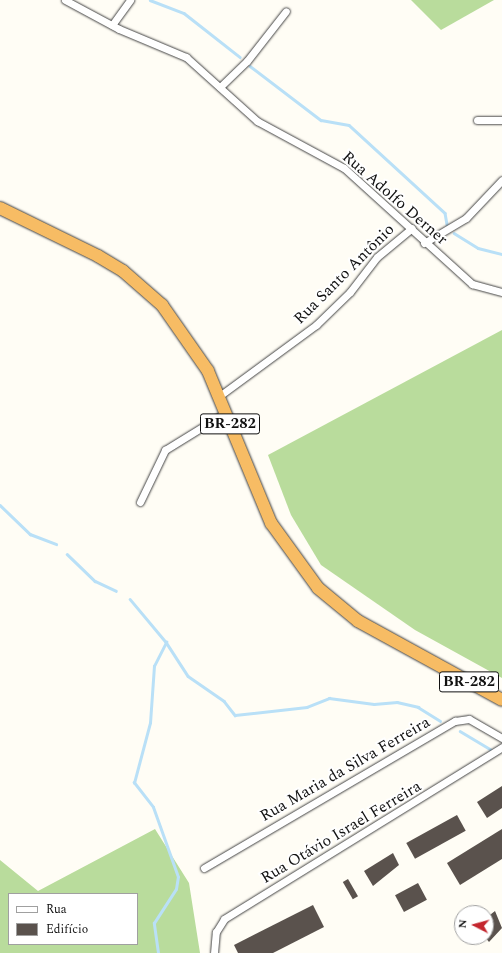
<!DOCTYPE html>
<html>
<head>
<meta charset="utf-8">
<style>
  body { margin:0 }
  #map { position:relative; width:502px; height:953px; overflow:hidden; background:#fffdf5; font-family:Spectral,serif }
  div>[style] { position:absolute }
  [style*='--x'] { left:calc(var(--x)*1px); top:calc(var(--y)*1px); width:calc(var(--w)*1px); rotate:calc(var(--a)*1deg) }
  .forest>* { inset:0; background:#b9dc9c }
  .stream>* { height:2.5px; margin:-1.25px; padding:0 1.25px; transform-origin:1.25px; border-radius:1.25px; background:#b9e0f7 }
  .building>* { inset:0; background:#5a524d; transform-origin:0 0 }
  .roads { filter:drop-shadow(0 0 1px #444) drop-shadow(0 0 1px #444) }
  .minor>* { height:7px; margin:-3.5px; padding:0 3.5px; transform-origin:3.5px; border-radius:3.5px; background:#fff }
  .trunk>* { height:12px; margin:-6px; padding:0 6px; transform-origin:6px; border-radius:6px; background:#f7bc64 }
  span { translate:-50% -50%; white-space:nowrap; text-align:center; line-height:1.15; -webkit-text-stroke:4px #fff; paint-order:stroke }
  .shield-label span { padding:1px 3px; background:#fff; border:1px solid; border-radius:3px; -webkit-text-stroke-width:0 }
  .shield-label { font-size:15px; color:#111; font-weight:700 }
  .street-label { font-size:16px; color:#111 }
  .legend { position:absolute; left:8px; top:893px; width:130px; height:52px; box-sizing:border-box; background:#fff; border:1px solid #a0a0a0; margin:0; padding:5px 7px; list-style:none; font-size:12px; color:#111 }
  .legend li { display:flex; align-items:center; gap:8px; height:20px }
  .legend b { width:20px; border:1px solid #a0a0a0 }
  .north { position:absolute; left:454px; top:905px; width:40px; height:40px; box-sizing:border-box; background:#fff; border:1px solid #a0a0a0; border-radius:50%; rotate:276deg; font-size:11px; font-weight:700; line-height:16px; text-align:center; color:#111 }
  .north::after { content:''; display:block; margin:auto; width:14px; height:18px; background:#c4262e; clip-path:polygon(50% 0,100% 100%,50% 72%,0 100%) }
</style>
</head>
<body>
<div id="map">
  <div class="forest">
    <div style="clip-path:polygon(411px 0,494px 0,441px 30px)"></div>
    <div style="clip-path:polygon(502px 330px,502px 678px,415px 630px,321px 565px,291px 515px,268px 455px)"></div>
    <div style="clip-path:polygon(evenodd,155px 829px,189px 883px,200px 953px,0 953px,0 860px,38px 891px,155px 829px,9px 894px,137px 894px,137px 944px,9px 944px,9px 894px)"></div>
  </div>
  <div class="stream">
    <div style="--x:150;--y:0;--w:36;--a:21"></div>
    <div style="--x:184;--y:13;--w:71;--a:38.2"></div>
    <div style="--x:250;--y:66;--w:89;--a:37.3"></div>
    <div style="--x:321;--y:120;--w:28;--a:10"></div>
    <div style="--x:349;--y:125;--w:130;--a:42.5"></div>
    <div style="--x:445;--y:213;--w:11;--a:80"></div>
    <div style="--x:454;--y:233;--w:28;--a:32"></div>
    <div style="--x:478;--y:248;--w:25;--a:14"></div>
    <div style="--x:0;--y:505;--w:42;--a:44"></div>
    <div style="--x:30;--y:534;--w:28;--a:21"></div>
    <div style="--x:67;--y:554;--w:39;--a:44"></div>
    <div style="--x:95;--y:581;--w:23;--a:25"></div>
    <div style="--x:130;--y:599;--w:56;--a:50.1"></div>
    <div style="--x:166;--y:642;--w:40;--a:57.1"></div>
    <div style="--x:188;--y:676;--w:44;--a:34.8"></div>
    <div style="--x:224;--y:701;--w:18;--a:52"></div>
    <div style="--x:235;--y:715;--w:72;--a:-6.3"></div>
    <div style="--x:307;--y:707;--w:24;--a:-22"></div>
    <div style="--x:329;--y:698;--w:45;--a:7.6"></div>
    <div style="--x:374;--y:704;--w:23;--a:-5"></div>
    <div style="--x:397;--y:702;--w:22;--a:13"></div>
    <div style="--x:418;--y:707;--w:26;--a:32"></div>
    <div style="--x:460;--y:731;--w:37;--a:31"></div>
    <div style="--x:158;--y:953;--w:30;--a:-98"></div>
    <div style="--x:154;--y:923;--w:40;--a:-57.1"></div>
    <div style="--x:176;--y:889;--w:12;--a:-81"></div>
    <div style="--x:178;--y:877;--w:74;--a:-109.7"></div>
    <div style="--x:153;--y:807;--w:31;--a:-128"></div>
    <div style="--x:134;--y:783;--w:62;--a:-75.1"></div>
    <div style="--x:150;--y:723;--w:57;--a:-86"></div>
    <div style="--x:154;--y:666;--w:27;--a:-63"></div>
  </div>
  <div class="building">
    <div style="clip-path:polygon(502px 786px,502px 808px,487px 818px,477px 802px)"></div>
    <div style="left:457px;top:815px;width:18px;height:58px;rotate:61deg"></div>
    <div style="clip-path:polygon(502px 829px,502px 859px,460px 885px,447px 863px)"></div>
    <div style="clip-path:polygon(393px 853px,399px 865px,373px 886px,364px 871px)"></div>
    <div style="left:348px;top:879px;width:20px;height:6px;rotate:60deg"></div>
    <div style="left:418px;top:883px;width:19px;height:26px;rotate:62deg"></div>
    <div style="clip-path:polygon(313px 905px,324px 927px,273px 953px,238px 953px,234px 945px)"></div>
    <div style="clip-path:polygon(495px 911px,502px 928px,489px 942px,485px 937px,491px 931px,486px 918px)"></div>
  </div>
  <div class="roads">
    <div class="minor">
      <div style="--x:65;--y:0;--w:61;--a:28.2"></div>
      <div style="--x:119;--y:29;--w:73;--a:22.7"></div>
      <div style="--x:186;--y:57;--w:96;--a:42"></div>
      <div style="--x:257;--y:121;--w:99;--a:28.4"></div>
      <div style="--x:344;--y:168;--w:173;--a:42.2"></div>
      <div style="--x:472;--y:284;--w:31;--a:15"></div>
      <div style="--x:112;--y:25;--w:31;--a:-54"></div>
      <div style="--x:220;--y:87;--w:37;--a:-44"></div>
      <div style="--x:247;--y:61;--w:63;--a:-52"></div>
      <div style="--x:477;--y:120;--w:25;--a:0"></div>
      <div style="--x:424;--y:243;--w:49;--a:-30.8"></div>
      <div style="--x:466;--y:218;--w:52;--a:-46.5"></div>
      <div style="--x:218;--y:397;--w:122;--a:-36.3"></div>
      <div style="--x:316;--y:325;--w:47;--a:-44.1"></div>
      <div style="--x:350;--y:292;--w:44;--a:-52.4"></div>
      <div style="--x:377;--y:257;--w:45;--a:-39.6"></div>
      <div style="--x:140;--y:502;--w:58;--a:-64.3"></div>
      <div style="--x:165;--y:450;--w:70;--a:-31.7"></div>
      <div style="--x:204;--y:868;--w:291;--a:-30.4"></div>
      <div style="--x:455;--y:721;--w:14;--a:-8"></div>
      <div style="--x:469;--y:719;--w:38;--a:30"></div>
      <div style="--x:214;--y:953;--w:21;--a:-85"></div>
      <div style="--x:216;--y:932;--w:15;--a:-58"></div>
      <div style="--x:224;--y:919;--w:327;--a:-31.7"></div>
    </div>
    <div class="trunk">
      <div style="--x:0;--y:208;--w:109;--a:26.1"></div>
      <div style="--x:98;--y:256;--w:29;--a:31"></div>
      <div style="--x:123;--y:271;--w:52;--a:41.1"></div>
      <div style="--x:162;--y:305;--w:80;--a:55.1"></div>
      <div style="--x:208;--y:371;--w:165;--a:67.5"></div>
      <div style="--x:271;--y:523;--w:80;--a:54.1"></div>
      <div style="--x:318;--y:588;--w:52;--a:39.5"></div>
      <div style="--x:358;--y:621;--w:164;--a:28.7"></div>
    </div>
  </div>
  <div class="shield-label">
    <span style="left:230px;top:424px">BR-282</span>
    <span style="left:469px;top:682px">BR-282</span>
  </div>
  <div class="street-label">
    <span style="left:395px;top:198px;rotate:41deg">Rua Adolfo Derner</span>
    <span style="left:344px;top:274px;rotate:-45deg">Rua Santo Antônio</span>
    <span style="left:345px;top:769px;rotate:-30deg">Rua Maria da Silva Ferreira</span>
    <span style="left:341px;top:832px;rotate:-31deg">Rua Otávio Israel Ferreira</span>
  </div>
  <ul class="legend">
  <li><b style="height:5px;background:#fff"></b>Rua</li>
  <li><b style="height:11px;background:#5a524d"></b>Edifício</li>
  </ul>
  <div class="north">N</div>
</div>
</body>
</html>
